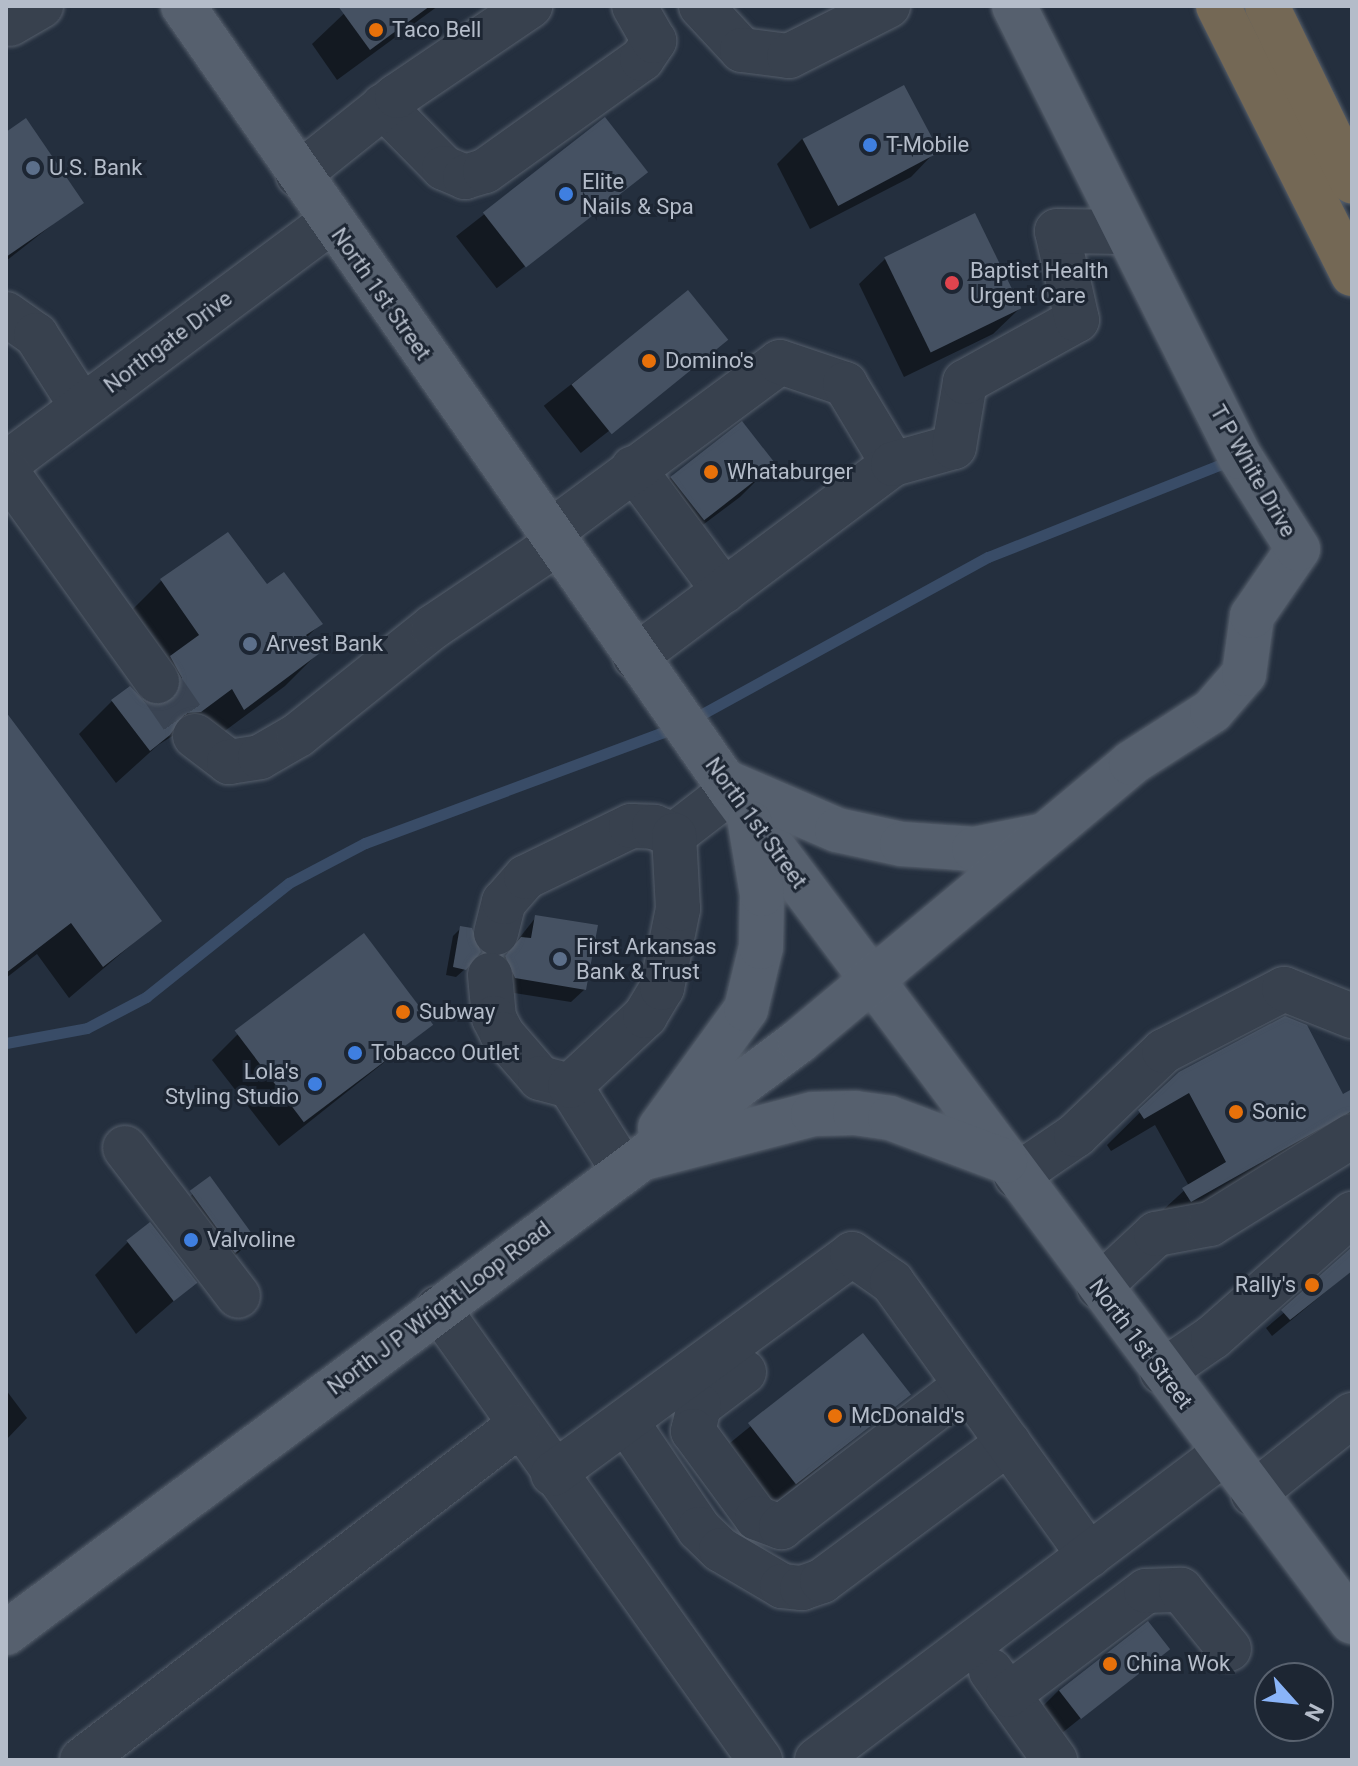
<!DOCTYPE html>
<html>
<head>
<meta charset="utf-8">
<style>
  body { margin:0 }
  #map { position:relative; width:1358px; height:1766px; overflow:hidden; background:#242f3e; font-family:Roboto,sans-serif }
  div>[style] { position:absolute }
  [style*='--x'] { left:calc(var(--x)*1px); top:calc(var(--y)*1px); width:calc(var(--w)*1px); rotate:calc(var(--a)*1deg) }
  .shadow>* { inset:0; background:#0007; transform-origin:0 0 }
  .stream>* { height:11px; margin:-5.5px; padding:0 5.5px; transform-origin:5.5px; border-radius:5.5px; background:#394c67 }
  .building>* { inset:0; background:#455162; transform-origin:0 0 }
  .minor-tunnel>* { height:44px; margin-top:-22px; transform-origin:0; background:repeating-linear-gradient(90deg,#3a4453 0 44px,transparent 0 66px) }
  .roads { filter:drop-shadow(0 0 2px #565f6c) drop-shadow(0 0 2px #565f6c) }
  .minor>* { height:44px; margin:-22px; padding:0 22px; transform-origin:22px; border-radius:22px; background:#38414e }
  .major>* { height:44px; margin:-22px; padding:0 22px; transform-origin:22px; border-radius:22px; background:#56606e }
  .highway>* { height:44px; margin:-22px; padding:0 22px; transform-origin:22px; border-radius:22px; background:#746855 }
  .dots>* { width:22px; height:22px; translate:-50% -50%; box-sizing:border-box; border:4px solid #1d2633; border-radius:50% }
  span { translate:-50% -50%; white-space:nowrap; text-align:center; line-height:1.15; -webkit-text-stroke:6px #1d2633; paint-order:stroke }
  .poi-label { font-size:22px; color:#b4bcc9 }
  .left { translate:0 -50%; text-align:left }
  .right { translate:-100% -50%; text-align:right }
  .street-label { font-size:22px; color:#b4bcc9 }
  .frame { position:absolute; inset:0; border:8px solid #b4bcc9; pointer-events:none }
  .north { position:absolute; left:1254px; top:1662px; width:80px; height:80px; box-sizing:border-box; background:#1d2633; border:2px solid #59626f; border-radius:50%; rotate:117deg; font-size:22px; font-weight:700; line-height:32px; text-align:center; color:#b4bcc9 }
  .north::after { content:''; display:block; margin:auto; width:28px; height:36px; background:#8ab4f8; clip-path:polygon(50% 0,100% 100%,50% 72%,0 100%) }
</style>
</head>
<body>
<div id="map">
  <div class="shadow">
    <div style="clip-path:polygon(352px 6px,438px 6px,337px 80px,312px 44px)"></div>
    <div style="left:605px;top:120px;width:66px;height:189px;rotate:52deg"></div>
    <div style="clip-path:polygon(6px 135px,81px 202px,6px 261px)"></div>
    <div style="clip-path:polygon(802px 139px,936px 151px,911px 177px,810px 229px,777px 164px)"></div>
    <div style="clip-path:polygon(974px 216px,1019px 309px,993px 334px,904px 377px,859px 284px,885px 259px)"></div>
    <div style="left:688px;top:293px;width:60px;height:183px;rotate:52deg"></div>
    <div style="clip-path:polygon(773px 464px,740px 497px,668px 551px,638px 510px,671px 477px)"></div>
    <div style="clip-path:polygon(227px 534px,267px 587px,320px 624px,306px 638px,318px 653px,285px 686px,210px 742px,198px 720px,158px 745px,116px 783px,79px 734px,112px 701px,144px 702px,128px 614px,161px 581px)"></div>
    <div style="clip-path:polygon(6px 716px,159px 921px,69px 998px,37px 954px,6px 978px)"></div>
    <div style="clip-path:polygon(536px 917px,585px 989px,571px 1002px,502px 991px,493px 971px)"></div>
    <div style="clip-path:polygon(461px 928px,465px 969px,456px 977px,446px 975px,453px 936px)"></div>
    <div style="clip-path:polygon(431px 1025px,279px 1146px,212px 1060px,238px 1034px)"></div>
    <div style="clip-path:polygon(1180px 1073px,1343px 1097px,1352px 1091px,1352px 1129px,1166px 1233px,1150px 1222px,1189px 1186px,1155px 1125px,1111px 1151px,1107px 1145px)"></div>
    <div style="clip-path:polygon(210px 1178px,253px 1238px,220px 1271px,158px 1226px)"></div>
    <div style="clip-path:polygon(128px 1242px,194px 1283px,136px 1334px,95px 1275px)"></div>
    <div style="clip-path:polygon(1352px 1255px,1352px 1270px,1272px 1336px,1266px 1328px)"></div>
    <div style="left:862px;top:1336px;width:75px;height:179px;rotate:51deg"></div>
    <div style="clip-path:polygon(6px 1390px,27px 1418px,6px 1440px)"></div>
    <div style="clip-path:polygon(1167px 1649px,1062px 1733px,1042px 1707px,1059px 1690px)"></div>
  </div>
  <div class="stream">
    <div style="--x:693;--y:719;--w:337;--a:-28.8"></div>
    <div style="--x:988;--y:557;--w:263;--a:-21.7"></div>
    <div style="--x:6;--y:1043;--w:82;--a:-10.5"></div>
    <div style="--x:87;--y:1028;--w:67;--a:-27.7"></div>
    <div style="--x:146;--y:997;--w:183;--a:-38.6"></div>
    <div style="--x:289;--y:883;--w:86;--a:-27.8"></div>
    <div style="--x:365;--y:843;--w:330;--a:-20.4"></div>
  </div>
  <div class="building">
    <div style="clip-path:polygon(338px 6px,430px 6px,370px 50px)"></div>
    <div style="left:904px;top:85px;width:76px;height:115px;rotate:62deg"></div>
    <div style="left:605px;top:117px;width:70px;height:155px;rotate:52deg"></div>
    <div style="clip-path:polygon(26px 118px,84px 203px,6px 257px,6px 132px)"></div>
    <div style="left:975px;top:213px;width:106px;height:101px;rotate:64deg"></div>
    <div style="left:688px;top:290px;width:64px;height:150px;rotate:51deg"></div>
    <div style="left:742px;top:421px;width:55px;height:91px;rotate:52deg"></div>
    <div style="clip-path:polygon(228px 532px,267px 584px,284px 572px,323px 624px,306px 635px,320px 653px,244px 710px,232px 689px,201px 712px,185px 713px,170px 735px,150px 751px,111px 700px,130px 686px,146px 703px,159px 706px,179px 692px,182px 678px,170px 656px,199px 635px,160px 579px)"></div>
    <div style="clip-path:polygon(6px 712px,162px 921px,103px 967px,71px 923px,6px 973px)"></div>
    <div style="clip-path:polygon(535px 915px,598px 925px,586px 990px,515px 978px,505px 956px,521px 937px,531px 938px)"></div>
    <div style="clip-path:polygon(460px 926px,472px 928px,481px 952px,466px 970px,453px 967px)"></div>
    <div style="left:364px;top:933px;width:115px;height:162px;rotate:53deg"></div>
    <div style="clip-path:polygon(1285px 1016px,1307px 1025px,1343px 1094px,1352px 1089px,1352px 1111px,1191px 1202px,1182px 1188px,1226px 1162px,1189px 1093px,1144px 1119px,1138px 1110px,1179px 1072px)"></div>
    <div style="left:210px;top:1176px;width:77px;height:25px;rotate:54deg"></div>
    <div style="left:150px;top:1222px;width:77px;height:30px;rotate:52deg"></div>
    <div style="clip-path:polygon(1352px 1247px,1352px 1271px,1290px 1320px,1281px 1310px)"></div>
    <div style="left:863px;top:1333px;width:78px;height:146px;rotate:52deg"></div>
    <div style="left:1148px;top:1621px;width:36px;height:113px;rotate:52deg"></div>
  </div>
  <div class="minor-tunnel">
    <div style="--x:157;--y:681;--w:67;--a:55.4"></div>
  </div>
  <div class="roads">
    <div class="minor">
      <div style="--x:701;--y:6;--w:60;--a:47"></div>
      <div style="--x:742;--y:50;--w:47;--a:7.3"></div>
      <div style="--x:789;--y:56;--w:111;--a:-26.8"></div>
      <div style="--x:10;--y:24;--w:36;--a:-30"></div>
      <div style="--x:383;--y:106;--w:87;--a:45.5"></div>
      <div style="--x:444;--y:168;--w:23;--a:23"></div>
      <div style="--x:465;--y:177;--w:21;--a:-17"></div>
      <div style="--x:485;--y:171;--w:193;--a:-35.5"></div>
      <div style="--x:642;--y:59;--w:22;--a:-56"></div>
      <div style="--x:654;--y:41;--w:40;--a:-119.7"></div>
      <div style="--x:298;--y:175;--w:127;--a:-38.6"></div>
      <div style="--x:397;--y:96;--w:161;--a:-34.1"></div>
      <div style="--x:6;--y:314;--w:37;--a:35"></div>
      <div style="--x:36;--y:335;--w:85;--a:57.4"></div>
      <div style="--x:6;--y:464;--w:405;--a:-36.7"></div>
      <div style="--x:633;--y:468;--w:153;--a:53.5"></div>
      <div style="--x:6;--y:471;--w:259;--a:54.3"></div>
      <div style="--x:549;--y:533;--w:287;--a:-36.5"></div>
      <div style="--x:780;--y:362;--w:69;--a:18.7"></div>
      <div style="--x:845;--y:384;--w:93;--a:59"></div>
      <div style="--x:635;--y:657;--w:322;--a:-36.8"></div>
      <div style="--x:893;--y:464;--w:63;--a:-15.6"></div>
      <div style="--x:954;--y:447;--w:66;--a:-80.4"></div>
      <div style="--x:965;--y:382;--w:128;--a:-29"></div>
      <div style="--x:1077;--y:320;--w:91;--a:-102.7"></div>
      <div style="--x:1057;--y:231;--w:68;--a:0.8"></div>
      <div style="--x:195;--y:736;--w:43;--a:37.4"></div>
      <div style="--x:229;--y:762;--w:31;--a:-9"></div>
      <div style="--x:260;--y:757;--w:44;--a:-30.1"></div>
      <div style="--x:298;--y:735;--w:173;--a:-38.7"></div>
      <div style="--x:433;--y:627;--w:148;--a:-34"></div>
      <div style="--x:674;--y:835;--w:72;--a:-37.7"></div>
      <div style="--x:496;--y:933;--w:32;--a:-76"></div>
      <div style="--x:504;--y:902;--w:33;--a:-49"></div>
      <div style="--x:526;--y:877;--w:117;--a:-25.9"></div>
      <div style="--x:631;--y:826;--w:23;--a:2"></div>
      <div style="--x:654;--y:827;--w:22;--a:22"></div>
      <div style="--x:490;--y:975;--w:43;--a:84.7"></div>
      <div style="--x:494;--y:1018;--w:18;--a:63"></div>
      <div style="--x:502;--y:1034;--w:58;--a:49.2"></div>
      <div style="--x:540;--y:1078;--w:31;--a:15"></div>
      <div style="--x:125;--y:1148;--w:186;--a:52.6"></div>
      <div style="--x:623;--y:1170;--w:99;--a:-122.2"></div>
      <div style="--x:570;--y:1086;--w:103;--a:-43"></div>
      <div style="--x:645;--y:1016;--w:33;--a:-59"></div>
      <div style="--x:662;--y:988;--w:81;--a:-78.6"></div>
      <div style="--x:678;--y:909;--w:74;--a:-93.1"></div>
      <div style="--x:1016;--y:1176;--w:73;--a:-34.3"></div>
      <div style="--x:1076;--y:1135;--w:122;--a:-43.7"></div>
      <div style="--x:1164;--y:1051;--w:135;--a:-27.3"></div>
      <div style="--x:1284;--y:989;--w:73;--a:21.7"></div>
      <div style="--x:1099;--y:1287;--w:78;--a:-42.9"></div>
      <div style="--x:1156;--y:1234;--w:55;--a:-10.5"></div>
      <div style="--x:1210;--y:1224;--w:167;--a:-31.8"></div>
      <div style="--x:438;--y:1308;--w:555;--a:54.53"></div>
      <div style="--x:744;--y:1372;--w:56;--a:142.9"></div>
      <div style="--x:699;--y:1406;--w:26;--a:103"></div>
      <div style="--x:693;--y:1431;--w:108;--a:53.7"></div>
      <div style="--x:757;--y:1518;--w:26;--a:21"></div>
      <div style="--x:781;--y:1527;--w:233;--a:-37.5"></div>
      <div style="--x:1162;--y:1372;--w:62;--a:-34.5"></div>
      <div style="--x:1213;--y:1337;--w:186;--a:-41.5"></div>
      <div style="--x:628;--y:1424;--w:127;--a:55.9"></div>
      <div style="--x:699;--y:1529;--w:30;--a:44"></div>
      <div style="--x:721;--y:1550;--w:71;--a:30.5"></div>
      <div style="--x:782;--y:1586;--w:20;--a:6"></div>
      <div style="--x:802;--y:1588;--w:21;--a:-19"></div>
      <div style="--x:822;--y:1581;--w:232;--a:-36.6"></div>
      <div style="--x:553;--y:1474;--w:371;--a:-36.3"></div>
      <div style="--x:852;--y:1254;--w:49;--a:35"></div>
      <div style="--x:892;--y:1282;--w:337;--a:54.2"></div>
      <div style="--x:1253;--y:1494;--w:127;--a:-38.6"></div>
      <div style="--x:991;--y:1671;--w:110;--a:54.3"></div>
      <div style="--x:1008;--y:1695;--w:173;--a:-37"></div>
      <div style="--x:1146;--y:1591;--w:35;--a:-2"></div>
      <div style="--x:1181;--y:1590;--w:76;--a:50.9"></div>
      <div style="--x:82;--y:1760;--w:549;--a:-37.45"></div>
      <div style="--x:817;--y:1760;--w:508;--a:-37.01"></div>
    </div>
    <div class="major">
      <div style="--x:183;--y:6;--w:957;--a:55.08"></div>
      <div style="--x:731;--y:791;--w:1037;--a:53.23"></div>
      <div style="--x:726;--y:782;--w:121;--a:23.4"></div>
      <div style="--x:837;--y:830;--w:66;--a:12.2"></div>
      <div style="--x:902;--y:844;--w:72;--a:4"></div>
      <div style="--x:974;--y:849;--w:72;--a:-11.2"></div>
      <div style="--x:660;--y:1128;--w:147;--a:-54.1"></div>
      <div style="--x:746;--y:1009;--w:64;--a:-76.4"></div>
      <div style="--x:761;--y:947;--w:53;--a:-88.9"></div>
      <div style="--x:762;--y:894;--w:72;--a:-99.6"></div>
      <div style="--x:648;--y:1157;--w:171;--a:-14.6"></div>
      <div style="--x:813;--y:1114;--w:42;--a:-1.4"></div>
      <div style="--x:855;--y:1113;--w:35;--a:8"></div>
      <div style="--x:890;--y:1118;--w:123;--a:20.5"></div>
      <div style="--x:6;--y:1633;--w:990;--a:-36.74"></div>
      <div style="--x:799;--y:1041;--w:433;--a:-39.9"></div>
      <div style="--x:1131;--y:763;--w:96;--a:-32.7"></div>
      <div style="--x:1212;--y:711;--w:49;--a:-49.1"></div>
      <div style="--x:1244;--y:674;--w:59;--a:-82.1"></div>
      <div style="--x:1252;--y:616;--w:81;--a:-55.5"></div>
      <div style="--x:1298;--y:549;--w:109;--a:-122.2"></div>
      <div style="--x:1240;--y:457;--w:504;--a:-116.62"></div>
    </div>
    <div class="highway">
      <div style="--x:1218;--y:6;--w:300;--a:63.4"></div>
      <div style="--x:1267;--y:6;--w:195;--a:64.1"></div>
    </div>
  </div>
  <div class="dots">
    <div style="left:376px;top:30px;background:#e8710a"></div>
    <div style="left:870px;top:145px;background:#3f7fe0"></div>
    <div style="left:33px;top:168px;background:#5c6f8a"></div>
    <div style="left:566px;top:194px;background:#3f7fe0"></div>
    <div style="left:952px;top:283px;background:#e0444e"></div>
    <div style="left:649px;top:361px;background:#e8710a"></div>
    <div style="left:711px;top:472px;background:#e8710a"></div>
    <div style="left:250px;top:644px;background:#5c6f8a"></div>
    <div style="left:560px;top:959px;background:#5c6f8a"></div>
    <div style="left:403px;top:1012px;background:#e8710a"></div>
    <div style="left:355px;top:1053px;background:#3f7fe0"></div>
    <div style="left:315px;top:1084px;background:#3f7fe0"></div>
    <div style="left:1236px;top:1112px;background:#e8710a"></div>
    <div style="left:191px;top:1240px;background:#3f7fe0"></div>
    <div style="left:1312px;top:1285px;background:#e8710a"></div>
    <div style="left:835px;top:1416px;background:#e8710a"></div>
    <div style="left:1110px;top:1664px;background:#e8710a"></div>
  </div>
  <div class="poi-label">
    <span class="left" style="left:392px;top:30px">Taco Bell</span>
    <span class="left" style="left:886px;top:145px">T-Mobile</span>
    <span class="left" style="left:49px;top:168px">U.S. Bank</span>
    <span class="left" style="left:582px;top:194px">Elite<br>Nails &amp; Spa</span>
    <span class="left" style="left:970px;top:283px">Baptist Health<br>Urgent Care</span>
    <span class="left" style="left:665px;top:361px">Domino's</span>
    <span class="left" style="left:727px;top:472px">Whataburger</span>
    <span class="left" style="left:266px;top:644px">Arvest Bank</span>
    <span class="left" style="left:576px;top:959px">First Arkansas<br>Bank &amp; Trust</span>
    <span class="left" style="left:419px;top:1012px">Subway</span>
    <span class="left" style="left:371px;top:1053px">Tobacco Outlet</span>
    <span class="right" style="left:299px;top:1084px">Lola's<br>Styling Studio</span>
    <span class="left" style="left:1252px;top:1112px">Sonic</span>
    <span class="left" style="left:207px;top:1240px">Valvoline</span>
    <span class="right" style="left:1296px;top:1285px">Rally's</span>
    <span class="left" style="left:851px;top:1416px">McDonald's</span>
    <span class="left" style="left:1126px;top:1664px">China Wok</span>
  </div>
  <div class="street-label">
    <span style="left:381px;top:294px;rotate:55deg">North 1st Street</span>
    <span style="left:168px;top:342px;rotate:-37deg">Northgate Drive</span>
    <span style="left:1253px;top:471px;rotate:60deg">T P White Drive</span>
    <span style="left:756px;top:823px;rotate:54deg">North 1st Street</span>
    <span style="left:439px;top:1308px;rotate:-37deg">North J P Wright Loop Road</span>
    <span style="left:1141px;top:1344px;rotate:53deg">North 1st Street</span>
  </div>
  <div class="frame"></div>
  <div class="north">N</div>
</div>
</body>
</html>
